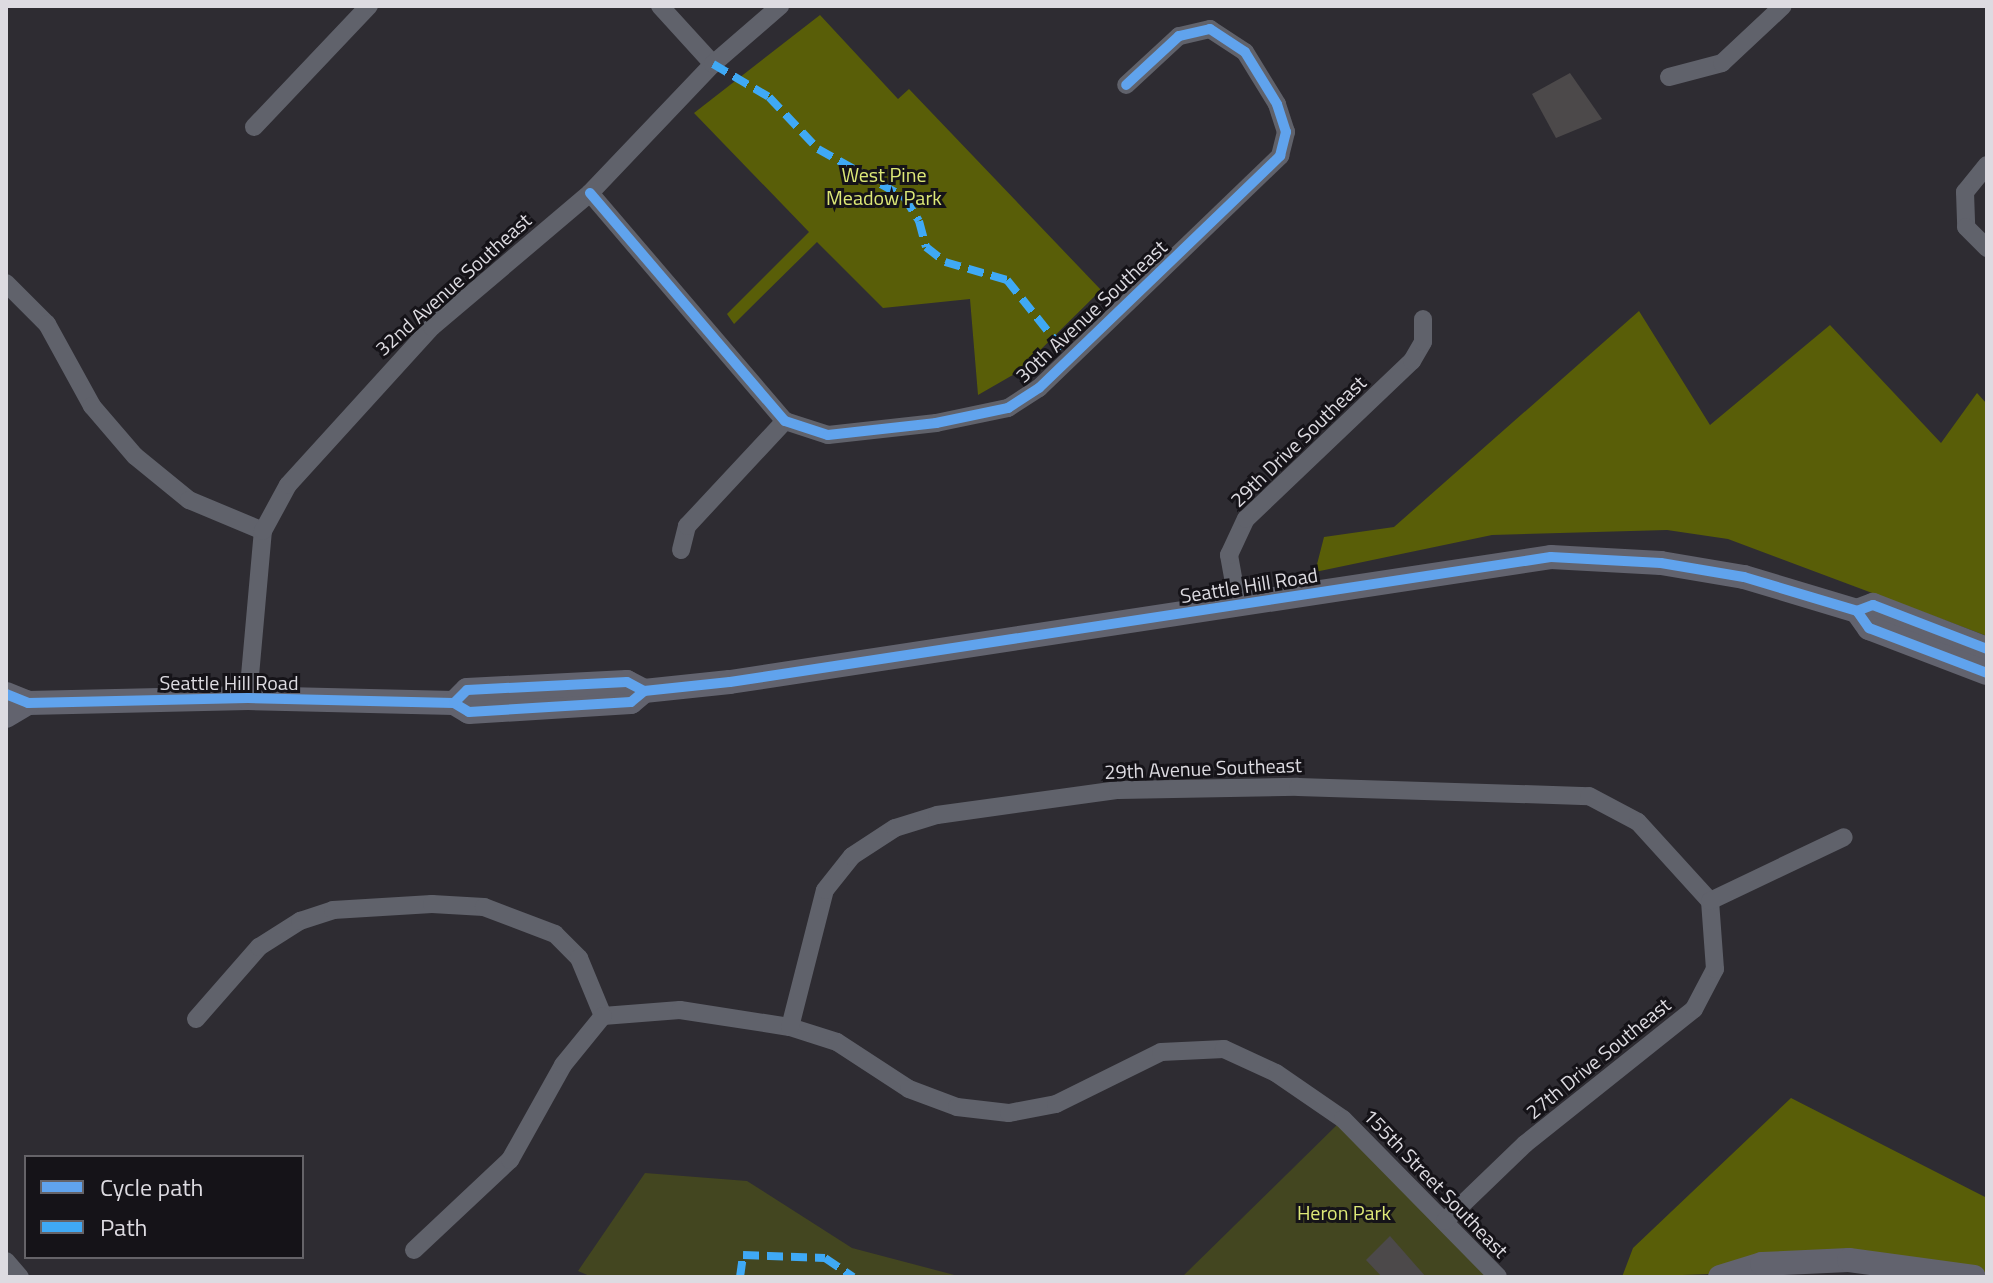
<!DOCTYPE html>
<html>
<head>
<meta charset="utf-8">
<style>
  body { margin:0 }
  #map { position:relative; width:1993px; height:1283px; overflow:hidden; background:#2e2c32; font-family:"Titillium Web",sans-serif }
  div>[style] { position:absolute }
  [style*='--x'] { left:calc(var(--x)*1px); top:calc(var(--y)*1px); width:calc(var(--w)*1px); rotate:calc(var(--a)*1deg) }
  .green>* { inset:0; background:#434620 }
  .forest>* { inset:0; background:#595e08 }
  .building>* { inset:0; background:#4c494a }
  .street>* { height:18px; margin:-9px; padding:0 9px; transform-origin:9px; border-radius:9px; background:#60626b }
  .secondary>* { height:24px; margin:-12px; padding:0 12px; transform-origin:12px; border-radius:12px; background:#62636e }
  .quiet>* { height:8px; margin-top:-4px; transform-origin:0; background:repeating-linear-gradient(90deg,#3fa9f5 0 16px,transparent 0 24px) }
  .cycleway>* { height:10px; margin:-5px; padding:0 5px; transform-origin:5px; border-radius:5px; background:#60a3ed }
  span { translate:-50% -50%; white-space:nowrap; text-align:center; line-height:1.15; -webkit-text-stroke:6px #151318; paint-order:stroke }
  .park-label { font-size:20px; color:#dde877 }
  .street-label { font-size:20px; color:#dddbe1 }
  .frame { position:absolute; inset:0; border:8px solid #dddbe1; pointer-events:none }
  .legend { position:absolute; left:24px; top:1155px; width:280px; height:104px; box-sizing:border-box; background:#151318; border:2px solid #656368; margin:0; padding:10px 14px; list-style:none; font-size:24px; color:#dddbe1 }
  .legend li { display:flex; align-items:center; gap:16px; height:40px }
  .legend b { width:40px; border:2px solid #656368 }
</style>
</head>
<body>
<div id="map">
  <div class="green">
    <div style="clip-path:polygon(1343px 1119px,1498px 1277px,1182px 1277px)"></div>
    <div style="clip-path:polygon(645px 1173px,747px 1181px,852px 1248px,962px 1277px,592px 1277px,578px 1271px)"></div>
  </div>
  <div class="forest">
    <div style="clip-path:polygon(820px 15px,898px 99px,909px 89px,1101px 290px,1018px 372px,978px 395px,970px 299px,883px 308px,817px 242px,734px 324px,727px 314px,809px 232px,694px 113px)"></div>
    <div style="clip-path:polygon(1639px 311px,1710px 425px,1830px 325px,1941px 443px,1977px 393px,1987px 404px,1987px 636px,1728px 539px,1667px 530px,1492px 535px,1315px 572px,1324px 537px,1394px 527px)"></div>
    <div style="clip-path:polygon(1791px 1098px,1987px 1198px,1987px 1277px,1924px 1267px,1622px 1277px,1633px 1248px)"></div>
  </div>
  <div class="building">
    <div style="clip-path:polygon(1570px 73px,1602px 119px,1556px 138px,1532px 94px)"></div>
    <div style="clip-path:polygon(1390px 1236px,1426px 1277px,1382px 1277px,1366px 1260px)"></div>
  </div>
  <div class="street">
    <div style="--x:660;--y:6;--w:79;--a:47.6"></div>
    <div style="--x:1669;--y:77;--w:55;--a:-14.8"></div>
    <div style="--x:1722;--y:63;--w:83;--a:-43.1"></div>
    <div style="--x:254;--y:127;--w:167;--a:-46.5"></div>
    <div style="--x:1987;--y:165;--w:35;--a:129"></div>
    <div style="--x:1965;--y:192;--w:35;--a:88"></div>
    <div style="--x:1966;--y:227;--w:30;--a:45"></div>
    <div style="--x:590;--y:193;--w:300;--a:49.5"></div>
    <div style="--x:785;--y:421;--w:45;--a:18"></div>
    <div style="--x:828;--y:435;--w:109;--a:-6.3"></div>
    <div style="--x:936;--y:423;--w:74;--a:-11.8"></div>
    <div style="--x:1008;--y:408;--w:37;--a:-33"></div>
    <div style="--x:1039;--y:388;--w:335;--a:-43.9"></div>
    <div style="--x:1280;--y:156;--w:25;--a:-76"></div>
    <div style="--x:1286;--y:132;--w:29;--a:-108"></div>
    <div style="--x:1277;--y:104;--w:61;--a:-121.6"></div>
    <div style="--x:1245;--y:52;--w:42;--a:-146.7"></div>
    <div style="--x:1210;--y:29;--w:32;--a:167"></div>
    <div style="--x:1179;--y:36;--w:72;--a:137.2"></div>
    <div style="--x:6;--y:283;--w:58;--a:45"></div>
    <div style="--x:47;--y:324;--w:94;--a:61.2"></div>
    <div style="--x:92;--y:406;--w:66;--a:49.3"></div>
    <div style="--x:135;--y:456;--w:70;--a:39.2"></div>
    <div style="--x:189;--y:500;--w:80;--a:22.7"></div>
    <div style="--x:681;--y:550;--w:25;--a:-76"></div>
    <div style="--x:687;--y:526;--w:144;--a:-47"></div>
    <div style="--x:1238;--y:605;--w:51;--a:-100.2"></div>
    <div style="--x:1229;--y:555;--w:40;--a:-65"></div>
    <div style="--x:1246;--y:519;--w:229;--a:-43.6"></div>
    <div style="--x:1412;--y:361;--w:22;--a:-60"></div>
    <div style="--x:1423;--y:342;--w:23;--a:-90"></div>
    <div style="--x:248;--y:698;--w:168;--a:-84.9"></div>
    <div style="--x:263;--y:531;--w:52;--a:-61.5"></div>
    <div style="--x:288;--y:485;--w:214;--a:-47.7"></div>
    <div style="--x:432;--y:327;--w:207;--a:-40.3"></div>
    <div style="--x:590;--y:193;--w:178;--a:-46.4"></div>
    <div style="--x:713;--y:64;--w:89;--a:-40.9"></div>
    <div style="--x:603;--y:1016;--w:77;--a:-4.5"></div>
    <div style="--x:680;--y:1010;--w:111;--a:8.8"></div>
    <div style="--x:790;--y:1027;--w:49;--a:17.7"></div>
    <div style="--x:837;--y:1042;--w:86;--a:33.1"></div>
    <div style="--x:909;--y:1089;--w:51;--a:20.6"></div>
    <div style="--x:957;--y:1107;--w:52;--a:6.6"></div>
    <div style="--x:1009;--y:1113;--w:48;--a:-10.8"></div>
    <div style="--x:1056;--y:1104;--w:117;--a:-26.3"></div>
    <div style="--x:1161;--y:1052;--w:63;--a:-2.7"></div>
    <div style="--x:1224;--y:1049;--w:57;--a:24.8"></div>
    <div style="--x:1276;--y:1073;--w:81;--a:34.5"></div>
    <div style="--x:1343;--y:1119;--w:221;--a:45.5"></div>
    <div style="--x:196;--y:1019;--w:96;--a:-48.8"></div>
    <div style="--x:259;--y:947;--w:49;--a:-32.4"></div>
    <div style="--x:300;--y:921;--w:35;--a:-18"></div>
    <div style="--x:333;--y:910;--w:99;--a:-3.5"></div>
    <div style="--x:432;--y:904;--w:52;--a:3.3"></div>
    <div style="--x:484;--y:907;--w:76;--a:20.8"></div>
    <div style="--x:555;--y:934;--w:34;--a:45"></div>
    <div style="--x:579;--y:958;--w:63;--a:67.5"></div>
    <div style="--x:790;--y:1027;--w:141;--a:-75.7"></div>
    <div style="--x:825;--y:890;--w:43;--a:-51.5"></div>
    <div style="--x:852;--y:856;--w:51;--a:-33.1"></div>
    <div style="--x:895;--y:828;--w:44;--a:-17.2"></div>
    <div style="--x:937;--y:815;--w:183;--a:-7.9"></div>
    <div style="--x:1118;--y:790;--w:180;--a:-1"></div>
    <div style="--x:1298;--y:787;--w:291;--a:1.8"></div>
    <div style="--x:1589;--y:796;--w:55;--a:28"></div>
    <div style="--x:1638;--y:822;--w:107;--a:47.7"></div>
    <div style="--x:1445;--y:1221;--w:111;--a:-43.9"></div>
    <div style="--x:1525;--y:1144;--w:216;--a:-38.6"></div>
    <div style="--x:1694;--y:1009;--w:45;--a:-62.3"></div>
    <div style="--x:1715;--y:969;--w:68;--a:-94.2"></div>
    <div style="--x:1710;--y:901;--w:148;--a:-25.5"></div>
    <div style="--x:414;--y:1250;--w:132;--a:-43.2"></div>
    <div style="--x:510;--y:1160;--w:109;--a:-60.8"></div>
    <div style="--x:563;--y:1065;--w:63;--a:-50.8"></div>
    <div style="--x:6;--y:1261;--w:21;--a:49"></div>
  </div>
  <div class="secondary">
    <div style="--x:1857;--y:611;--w:17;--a:-21"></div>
    <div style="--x:1873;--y:605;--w:122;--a:21.1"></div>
    <div style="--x:6;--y:694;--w:24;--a:22"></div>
    <div style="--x:28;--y:703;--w:220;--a:-1.3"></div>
    <div style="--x:248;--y:698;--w:206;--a:1.4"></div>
    <div style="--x:454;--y:703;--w:17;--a:31"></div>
    <div style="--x:469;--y:712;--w:162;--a:-3.5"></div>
    <div style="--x:631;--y:702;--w:17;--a:-40"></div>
    <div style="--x:454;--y:703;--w:18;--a:-45"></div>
    <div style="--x:467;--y:690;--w:160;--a:-2.9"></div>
    <div style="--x:627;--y:682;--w:19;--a:28"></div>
    <div style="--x:644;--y:691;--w:86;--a:-6"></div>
    <div style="--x:730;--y:682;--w:830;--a:-8.66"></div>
    <div style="--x:1551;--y:557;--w:110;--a:3.1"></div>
    <div style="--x:1661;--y:563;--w:84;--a:9.6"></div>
    <div style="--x:1744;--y:577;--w:118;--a:16.7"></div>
    <div style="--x:1857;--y:611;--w:21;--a:55"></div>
    <div style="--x:1869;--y:628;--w:126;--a:20.9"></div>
    <div style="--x:6;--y:716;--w:26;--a:-31"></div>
    <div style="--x:1720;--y:1277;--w:44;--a:-17.2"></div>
    <div style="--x:1762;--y:1264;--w:87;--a:-2.6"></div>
    <div style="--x:1849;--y:1260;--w:126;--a:7.7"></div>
  </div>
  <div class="quiet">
    <div style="--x:713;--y:64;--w:65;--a:30.5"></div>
    <div style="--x:769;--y:97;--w:71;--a:46.7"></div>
    <div style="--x:818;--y:149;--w:98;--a:29.2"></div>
    <div style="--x:904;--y:197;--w:28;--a:58"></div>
    <div style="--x:919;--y:221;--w:27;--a:75"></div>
    <div style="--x:926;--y:247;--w:24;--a:38"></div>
    <div style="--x:945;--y:262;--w:65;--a:16.2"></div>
    <div style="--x:1007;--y:280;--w:101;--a:51.4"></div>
    <div style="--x:740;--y:1277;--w:22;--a:-82"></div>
    <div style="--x:743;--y:1255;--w:82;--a:2.1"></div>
    <div style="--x:825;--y:1258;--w:34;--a:34"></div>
  </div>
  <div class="cycleway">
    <div style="--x:590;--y:193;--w:300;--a:49.5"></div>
    <div style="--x:785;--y:421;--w:45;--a:18"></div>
    <div style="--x:828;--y:435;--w:109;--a:-6.3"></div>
    <div style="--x:936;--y:423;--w:74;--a:-11.8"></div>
    <div style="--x:1008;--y:408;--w:37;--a:-33"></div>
    <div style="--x:1039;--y:388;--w:335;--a:-43.9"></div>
    <div style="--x:1280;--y:156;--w:25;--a:-76"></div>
    <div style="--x:1286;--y:132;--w:29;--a:-108"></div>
    <div style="--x:1277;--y:104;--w:61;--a:-121.6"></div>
    <div style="--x:1245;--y:52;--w:42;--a:-146.7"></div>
    <div style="--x:1210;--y:29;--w:32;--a:167"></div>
    <div style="--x:1179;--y:36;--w:72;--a:137.2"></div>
    <div style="--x:1857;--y:611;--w:17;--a:-21"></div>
    <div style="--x:1873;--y:605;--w:122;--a:21.1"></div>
    <div style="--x:6;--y:694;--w:24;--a:22"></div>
    <div style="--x:28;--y:703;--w:220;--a:-1.3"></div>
    <div style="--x:248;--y:698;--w:206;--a:1.4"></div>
    <div style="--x:454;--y:703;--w:17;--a:31"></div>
    <div style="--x:469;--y:712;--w:162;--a:-3.5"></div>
    <div style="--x:631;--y:702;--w:17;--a:-40"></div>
    <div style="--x:454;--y:703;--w:18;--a:-45"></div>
    <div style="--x:467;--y:690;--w:160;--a:-2.9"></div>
    <div style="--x:627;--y:682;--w:19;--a:28"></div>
    <div style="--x:644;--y:691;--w:86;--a:-6"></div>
    <div style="--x:730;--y:682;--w:830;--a:-8.66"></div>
    <div style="--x:1551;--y:557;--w:110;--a:3.1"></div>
    <div style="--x:1661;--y:563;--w:84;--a:9.6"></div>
    <div style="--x:1744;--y:577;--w:118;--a:16.7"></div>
    <div style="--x:1857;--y:611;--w:21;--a:55"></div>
    <div style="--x:1869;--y:628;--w:126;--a:20.9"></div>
  </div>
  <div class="park-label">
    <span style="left:884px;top:186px">West Pine<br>Meadow Park</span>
    <span style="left:1344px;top:1212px">Heron Park</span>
  </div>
  <div class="street-label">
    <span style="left:453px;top:284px;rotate:-42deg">32nd Avenue Southeast</span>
    <span style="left:1091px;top:311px;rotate:-43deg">30th Avenue Southeast</span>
    <span style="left:1298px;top:441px;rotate:-44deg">29th Drive Southeast</span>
    <span style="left:1249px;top:585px;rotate:-9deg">Seattle Hill Road</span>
    <span style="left:229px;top:682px">Seattle Hill Road</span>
    <span style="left:1203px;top:768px;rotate:-2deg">29th Avenue Southeast</span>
    <span style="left:1598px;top:1058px;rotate:-39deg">27th Drive Southeast</span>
    <span style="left:1436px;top:1183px;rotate:46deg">155th Street Southeast</span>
  </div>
  <div class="frame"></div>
  <ul class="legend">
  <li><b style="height:10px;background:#60a3ed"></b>Cycle path</li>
  <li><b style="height:10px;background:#3fa9f5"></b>Path</li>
  </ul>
</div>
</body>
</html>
